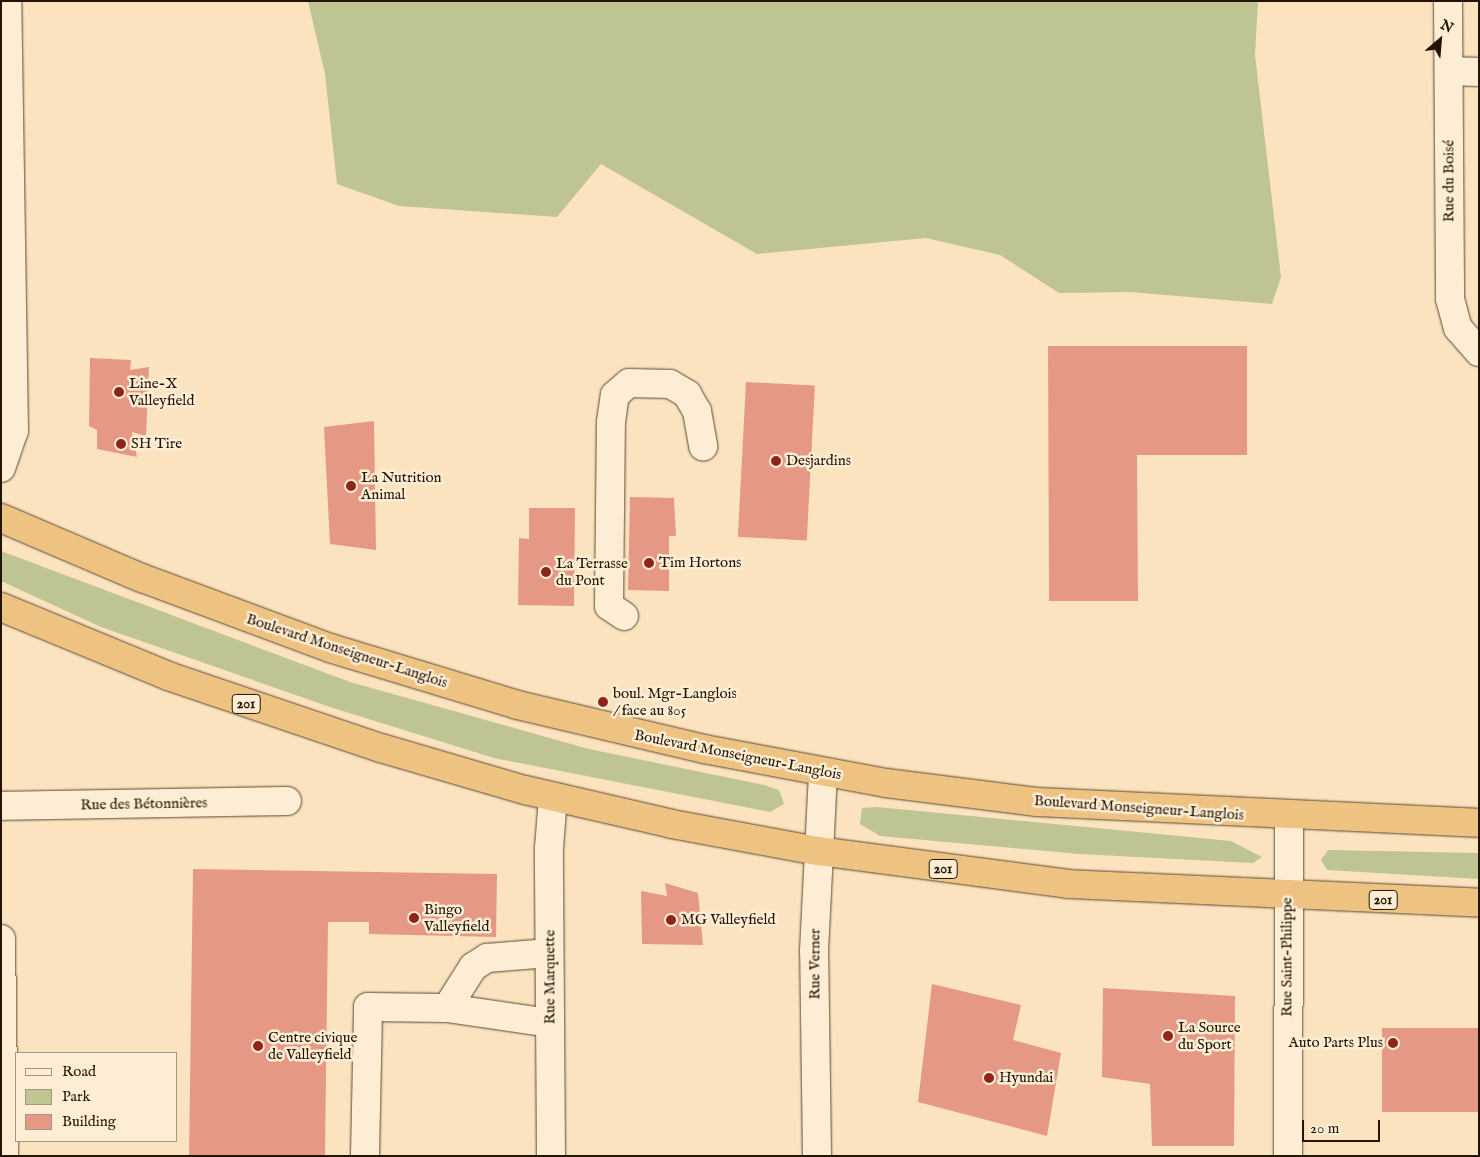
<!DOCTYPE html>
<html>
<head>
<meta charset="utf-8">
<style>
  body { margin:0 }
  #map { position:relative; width:1480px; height:1157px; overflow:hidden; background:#fce3bf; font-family:"IM FELL English",serif }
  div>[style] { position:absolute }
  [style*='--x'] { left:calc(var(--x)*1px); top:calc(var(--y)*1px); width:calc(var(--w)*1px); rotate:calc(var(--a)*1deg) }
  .green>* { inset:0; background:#bec492 }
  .building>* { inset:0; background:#e59985; transform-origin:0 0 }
  .roads { filter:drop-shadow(0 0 1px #584832) drop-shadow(0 0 1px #584832) }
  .minor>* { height:28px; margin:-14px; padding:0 14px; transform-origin:14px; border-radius:14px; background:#fdedd5 }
  .highway>* { height:28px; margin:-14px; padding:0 14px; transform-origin:14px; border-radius:14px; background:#eec280 }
  .dots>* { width:14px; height:14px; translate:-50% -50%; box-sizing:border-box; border:2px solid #fdedd5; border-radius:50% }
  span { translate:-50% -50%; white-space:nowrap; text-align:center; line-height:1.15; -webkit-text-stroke:5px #fdedd5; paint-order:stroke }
  .shield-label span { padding:1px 4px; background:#fdedd5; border:1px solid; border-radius:4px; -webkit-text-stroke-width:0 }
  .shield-label { font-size:14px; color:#211403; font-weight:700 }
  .street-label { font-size:15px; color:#211403 }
  .poi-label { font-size:15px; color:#211403 }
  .left { translate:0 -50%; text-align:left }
  .right { translate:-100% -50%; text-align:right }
  .frame { position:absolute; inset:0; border:2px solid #211403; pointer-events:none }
  .legend { position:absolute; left:15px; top:1052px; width:162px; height:90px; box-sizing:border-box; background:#fdedd5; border:1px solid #a59681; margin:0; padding:6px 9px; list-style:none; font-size:15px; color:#211403 }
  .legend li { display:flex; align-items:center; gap:10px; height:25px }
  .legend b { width:25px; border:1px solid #a59681 }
  .north { position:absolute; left:1415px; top:15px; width:50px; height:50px; -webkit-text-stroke:4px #fdedd5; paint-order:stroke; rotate:27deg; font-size:14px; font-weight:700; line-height:20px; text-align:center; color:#211403 }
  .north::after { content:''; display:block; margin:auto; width:18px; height:22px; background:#211403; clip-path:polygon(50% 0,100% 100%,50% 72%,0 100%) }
  .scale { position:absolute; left:1302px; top:1120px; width:78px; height:22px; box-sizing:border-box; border:2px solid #211403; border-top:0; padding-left:6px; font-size:15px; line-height:18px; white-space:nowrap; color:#211403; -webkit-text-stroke:4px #fdedd5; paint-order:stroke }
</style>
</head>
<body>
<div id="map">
  <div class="green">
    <div style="clip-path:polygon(308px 1px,1258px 1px,1255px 55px,1281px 277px,1272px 304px,1130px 292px,1059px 293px,1000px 255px,926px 238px,757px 254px,601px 164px,557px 217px,399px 206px,337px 184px,325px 74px)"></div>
    <div style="clip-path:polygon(1px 551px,350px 682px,589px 749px,764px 785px,779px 790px,784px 804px,770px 812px,494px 758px,333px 708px,101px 627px,1px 581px)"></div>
    <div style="clip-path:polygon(877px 807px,1231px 841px,1262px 857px,1253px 863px,1079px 854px,880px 836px,860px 824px,862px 808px)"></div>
    <div style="clip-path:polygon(1328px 850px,1479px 853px,1479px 879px,1327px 870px,1321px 860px)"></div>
  </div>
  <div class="building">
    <div style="clip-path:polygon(1048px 346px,1247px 346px,1247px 455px,1137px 455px,1138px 601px,1049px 601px)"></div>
    <div style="clip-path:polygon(90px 358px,131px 360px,130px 370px,149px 367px,146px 436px,132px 432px,137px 457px,97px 449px,97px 430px,89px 426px)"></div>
    <div style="left:746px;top:382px;width:69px;height:155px;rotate:3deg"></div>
    <div style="clip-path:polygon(374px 421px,376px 550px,330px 544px,324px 427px)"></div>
    <div style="clip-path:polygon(630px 497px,674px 498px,676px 536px,669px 536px,669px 591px,628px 590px)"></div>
    <div style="clip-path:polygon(529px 508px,575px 508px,574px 606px,518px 605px,519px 538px,529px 539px)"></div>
    <div style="clip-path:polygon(193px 869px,497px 874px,496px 937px,369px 934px,369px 922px,328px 922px,325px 1156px,189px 1156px)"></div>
    <div style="clip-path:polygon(665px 883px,698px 893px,703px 945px,642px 944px,641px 891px,667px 896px)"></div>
    <div style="clip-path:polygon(932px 984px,1021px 1005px,1013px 1040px,1061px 1053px,1047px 1136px,918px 1102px)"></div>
    <div style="clip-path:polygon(1103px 988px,1235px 996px,1234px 1146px,1152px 1146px,1150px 1084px,1102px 1077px)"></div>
    <div style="left:1479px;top:1028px;width:84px;height:97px;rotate:90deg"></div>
  </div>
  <div class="roads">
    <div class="minor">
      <div style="--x:1448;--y:1;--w:298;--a:89.6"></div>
      <div style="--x:1450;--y:299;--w:30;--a:75"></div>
      <div style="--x:1458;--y:328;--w:32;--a:49"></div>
      <div style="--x:1449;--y:71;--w:30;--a:2"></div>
      <div style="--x:1;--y:468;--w:39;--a:-71"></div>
      <div style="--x:14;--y:431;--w:430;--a:-90.9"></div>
      <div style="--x:624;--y:616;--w:18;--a:-146"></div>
      <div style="--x:609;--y:606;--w:184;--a:-89.4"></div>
      <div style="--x:611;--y:422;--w:27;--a:-82"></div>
      <div style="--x:615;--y:395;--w:18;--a:-41"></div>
      <div style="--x:629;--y:383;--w:41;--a:1.4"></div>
      <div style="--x:670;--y:384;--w:20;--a:30"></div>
      <div style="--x:687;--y:394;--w:20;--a:60"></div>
      <div style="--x:697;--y:411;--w:36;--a:80"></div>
      <div style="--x:1;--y:806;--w:286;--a:-1"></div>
      <div style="--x:1;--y:939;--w:217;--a:89.2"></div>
      <div style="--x:447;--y:1008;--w:49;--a:-57.6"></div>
      <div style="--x:473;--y:967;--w:17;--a:-33"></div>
      <div style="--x:487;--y:958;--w:62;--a:-4.6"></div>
      <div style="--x:365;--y:1156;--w:149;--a:-88.8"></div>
      <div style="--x:368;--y:1007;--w:79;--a:0.7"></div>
      <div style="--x:447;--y:1008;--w:104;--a:8.3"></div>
      <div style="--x:551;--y:1156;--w:308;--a:-90.4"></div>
      <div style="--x:549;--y:848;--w:51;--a:-85.5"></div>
      <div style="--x:817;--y:1156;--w:205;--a:-90.8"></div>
      <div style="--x:814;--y:951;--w:178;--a:-87.1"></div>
      <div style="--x:1288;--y:1156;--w:339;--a:-89.8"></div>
    </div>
    <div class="highway">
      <div style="--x:1;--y:518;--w:153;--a:23.1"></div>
      <div style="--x:142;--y:578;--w:201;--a:20.4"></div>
      <div style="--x:330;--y:648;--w:196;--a:16.9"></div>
      <div style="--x:518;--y:705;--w:191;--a:13.3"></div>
      <div style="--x:704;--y:749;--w:185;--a:10.6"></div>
      <div style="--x:886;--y:783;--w:151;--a:7.2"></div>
      <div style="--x:1036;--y:802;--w:443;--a:2.7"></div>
      <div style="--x:1;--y:607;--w:181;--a:22.4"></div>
      <div style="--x:168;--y:676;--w:225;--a:18.7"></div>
      <div style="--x:381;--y:748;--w:150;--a:16.3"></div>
      <div style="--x:525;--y:790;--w:151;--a:13"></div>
      <div style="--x:672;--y:824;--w:148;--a:10.5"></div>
      <div style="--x:818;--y:851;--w:252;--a:7.5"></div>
      <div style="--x:1068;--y:884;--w:411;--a:2.6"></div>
    </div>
  </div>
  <div class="dots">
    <div style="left:119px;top:392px;background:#8f2418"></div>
    <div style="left:121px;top:444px;background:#8f2418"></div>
    <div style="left:776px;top:461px;background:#8f2418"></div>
    <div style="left:351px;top:486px;background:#8f2418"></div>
    <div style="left:649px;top:563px;background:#8f2418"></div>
    <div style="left:546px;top:572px;background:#8f2418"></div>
    <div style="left:603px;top:702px;background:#8f2418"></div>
    <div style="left:414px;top:918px;background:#8f2418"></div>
    <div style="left:671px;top:920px;background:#8f2418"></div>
    <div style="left:1168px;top:1036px;background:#8f2418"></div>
    <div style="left:1393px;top:1043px;background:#8f2418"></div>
    <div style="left:258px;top:1046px;background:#8f2418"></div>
    <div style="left:989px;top:1078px;background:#8f2418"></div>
  </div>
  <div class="shield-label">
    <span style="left:246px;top:704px">201</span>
    <span style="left:943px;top:869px">201</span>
    <span style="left:1383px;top:900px">201</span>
  </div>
  <div class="street-label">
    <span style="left:1449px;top:181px;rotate:-90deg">Rue du Boisé</span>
    <span style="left:347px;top:651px;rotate:18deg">Boulevard Monseigneur-Langlois</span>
    <span style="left:738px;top:755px;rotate:11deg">Boulevard Monseigneur-Langlois</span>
    <span style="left:144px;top:804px;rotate:-1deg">Rue des Bétonnières</span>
    <span style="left:1139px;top:808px;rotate:4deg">Boulevard Monseigneur-Langlois</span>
    <span style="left:1287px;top:957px;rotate:-90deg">Rue Saint-Philippe</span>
    <span style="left:815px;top:964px;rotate:-90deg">Rue Verner</span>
    <span style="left:550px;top:977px;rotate:-90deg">Rue Marquette</span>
  </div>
  <div class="poi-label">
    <span class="left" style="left:129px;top:392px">Line-X<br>Valleyfield</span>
    <span class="left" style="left:131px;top:444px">SH Tire</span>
    <span class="left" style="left:786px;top:461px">Desjardins</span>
    <span class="left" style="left:361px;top:486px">La Nutrition<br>Animal</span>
    <span class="left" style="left:556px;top:572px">La Terrasse<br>du Pont</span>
    <span class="left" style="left:659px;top:563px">Tim Hortons</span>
    <span class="left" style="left:613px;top:702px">boul. Mgr-Langlois<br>/ face au 805</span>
    <span class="left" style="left:424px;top:918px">Bingo<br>Valleyfield</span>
    <span class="left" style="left:681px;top:920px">MG Valleyfield</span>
    <span class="left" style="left:1178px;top:1036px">La Source<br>du Sport</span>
    <span class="left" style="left:268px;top:1046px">Centre civique<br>de Valleyfield</span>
    <span class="right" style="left:1383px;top:1043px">Auto Parts Plus</span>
    <span class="left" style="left:999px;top:1078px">Hyundai</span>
  </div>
  <div class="frame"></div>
  <ul class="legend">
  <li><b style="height:6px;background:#fdedd5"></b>Road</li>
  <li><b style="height:14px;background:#bec492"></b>Park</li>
  <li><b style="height:14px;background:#e59985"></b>Building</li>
  </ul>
  <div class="north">N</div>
  <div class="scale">20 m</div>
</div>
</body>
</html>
